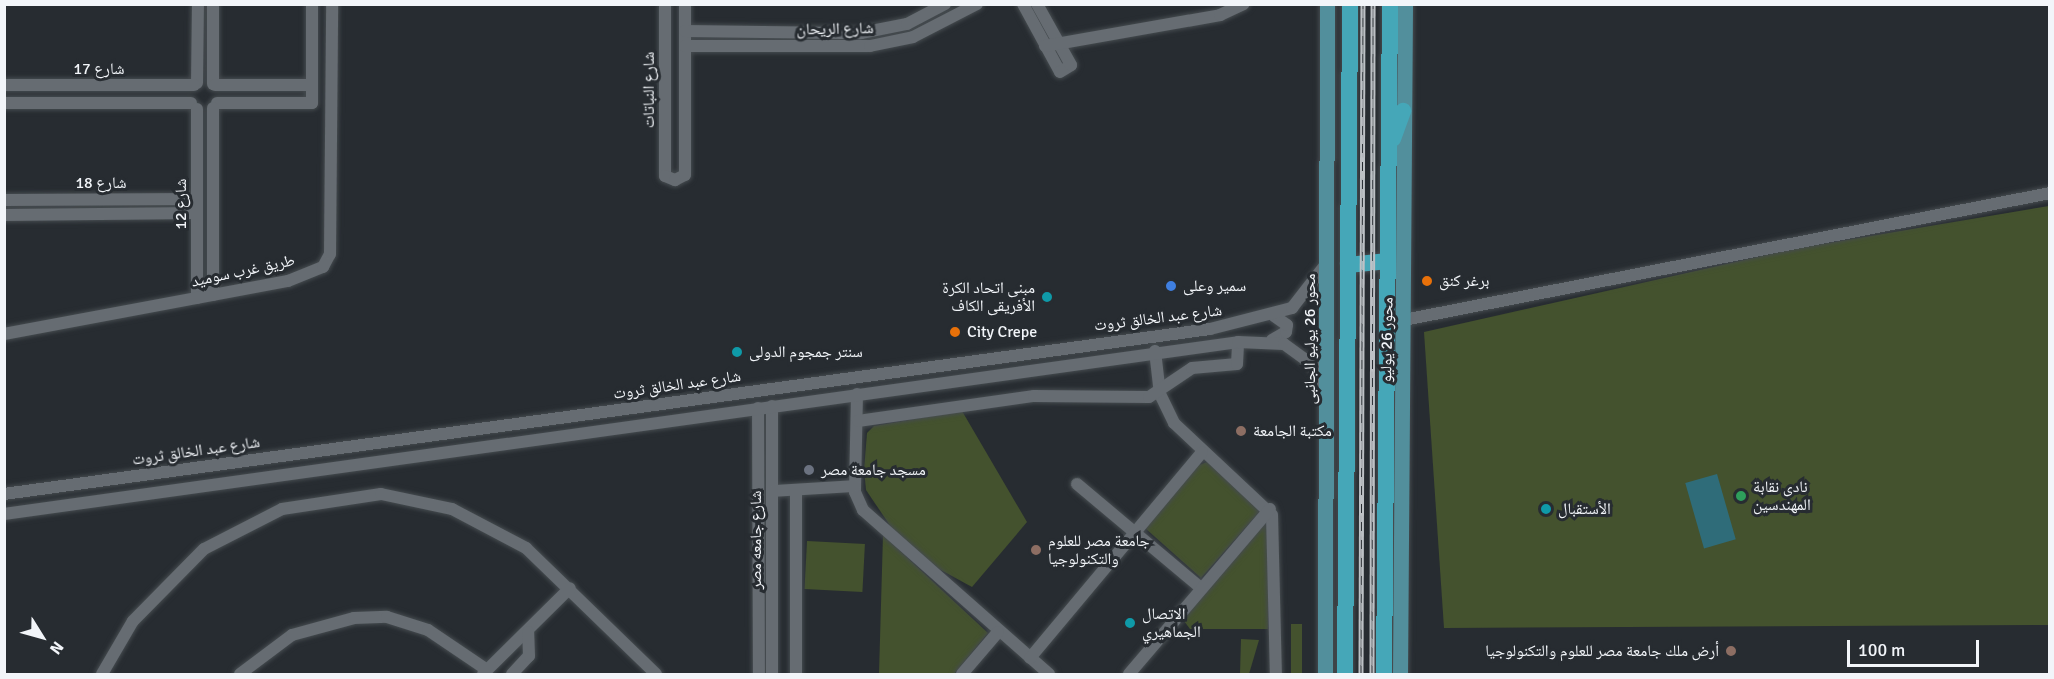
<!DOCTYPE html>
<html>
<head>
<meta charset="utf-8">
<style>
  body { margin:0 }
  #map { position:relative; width:2054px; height:679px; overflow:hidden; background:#272c31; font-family:Signika,"Noto Naskh Arabic",sans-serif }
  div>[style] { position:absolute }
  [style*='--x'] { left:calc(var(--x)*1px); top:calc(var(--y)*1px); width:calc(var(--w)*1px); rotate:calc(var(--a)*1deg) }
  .green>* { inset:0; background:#44522e; transform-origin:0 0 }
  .water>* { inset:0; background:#2f6c79; transform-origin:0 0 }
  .roads { filter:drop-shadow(0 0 2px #454b4f) drop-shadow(0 0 2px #454b4f) }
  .minor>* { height:12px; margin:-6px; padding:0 6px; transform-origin:6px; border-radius:6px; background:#666c72 }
  .major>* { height:15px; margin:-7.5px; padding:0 7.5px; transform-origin:7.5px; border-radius:7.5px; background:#528f9c }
  .highway>* { height:16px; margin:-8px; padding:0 8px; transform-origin:8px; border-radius:8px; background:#45a7b8 }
  .rail>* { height:5px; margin-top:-2.5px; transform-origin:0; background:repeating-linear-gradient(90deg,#272c31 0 9px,#bdc1c5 0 18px); box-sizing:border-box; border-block:2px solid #bdc1c5 }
  .dots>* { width:16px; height:16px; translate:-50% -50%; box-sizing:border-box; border:3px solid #272c31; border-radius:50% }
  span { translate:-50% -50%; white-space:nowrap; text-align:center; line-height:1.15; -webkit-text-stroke:6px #272c31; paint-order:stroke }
  .street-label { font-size:16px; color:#f2f5f9 }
  .poi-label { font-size:16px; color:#f2f5f9 }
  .left { translate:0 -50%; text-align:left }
  .right { translate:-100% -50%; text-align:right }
  .frame { position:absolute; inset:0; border:6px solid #f2f5f9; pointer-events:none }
  .north { position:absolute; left:12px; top:607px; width:60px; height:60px; -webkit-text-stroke:4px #272c31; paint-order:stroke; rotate:127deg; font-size:16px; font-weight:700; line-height:24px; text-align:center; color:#f2f5f9 }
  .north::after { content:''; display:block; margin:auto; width:21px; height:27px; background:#f2f5f9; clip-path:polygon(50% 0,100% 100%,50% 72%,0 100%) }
  .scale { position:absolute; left:1847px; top:640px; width:132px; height:27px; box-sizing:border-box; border:3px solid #f2f5f9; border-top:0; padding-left:8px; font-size:18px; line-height:21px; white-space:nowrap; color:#f2f5f9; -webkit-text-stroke:4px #272c31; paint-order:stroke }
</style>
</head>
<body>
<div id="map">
  <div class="green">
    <div style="clip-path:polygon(2049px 206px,2049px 625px,1444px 628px,1424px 332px,1793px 249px)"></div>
    <div style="clip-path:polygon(962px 411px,1027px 522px,972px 587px,939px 569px,893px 530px,866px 490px,864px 470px,867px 433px,874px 426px)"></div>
    <div style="clip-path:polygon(1207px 462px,1261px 510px,1201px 578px,1145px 528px,1194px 467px)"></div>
    <div style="clip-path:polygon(1268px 519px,1268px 629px,1190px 629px,1181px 617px)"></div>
    <div style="clip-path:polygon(883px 535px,988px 633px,954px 674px,879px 674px)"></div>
    <div style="left:807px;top:541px;width:58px;height:48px;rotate:3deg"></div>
    <div style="left:1291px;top:624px;width:11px;height:50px"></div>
    <div style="clip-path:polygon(1241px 639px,1259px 640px,1249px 674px,1240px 674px)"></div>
  </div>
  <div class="water">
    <div style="left:1717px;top:474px;width:68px;height:33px;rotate:74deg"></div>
  </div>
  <div class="roads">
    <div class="minor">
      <div style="--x:665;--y:4;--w:172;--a:90"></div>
      <div style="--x:665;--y:176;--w:11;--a:22"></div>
      <div style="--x:675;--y:180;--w:11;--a:-27"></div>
      <div style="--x:685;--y:175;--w:171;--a:-90"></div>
      <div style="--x:1023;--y:4;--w:77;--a:61.4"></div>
      <div style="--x:1060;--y:72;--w:13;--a:-32"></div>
      <div style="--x:1071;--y:65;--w:70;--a:-119.1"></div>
      <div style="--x:685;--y:31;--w:176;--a:0.7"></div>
      <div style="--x:861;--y:33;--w:47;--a:-11.1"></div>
      <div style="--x:907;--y:24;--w:43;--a:-27.8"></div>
      <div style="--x:685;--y:46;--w:185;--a:0"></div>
      <div style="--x:870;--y:46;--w:44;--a:-11.8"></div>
      <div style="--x:913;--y:37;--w:72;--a:-27.3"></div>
      <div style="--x:1045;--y:46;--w:178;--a:-10"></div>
      <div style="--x:1220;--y:15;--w:26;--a:-25"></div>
      <div style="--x:197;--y:83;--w:79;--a:-89.3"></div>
      <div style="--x:213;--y:84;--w:80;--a:-90"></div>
      <div style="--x:4;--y:85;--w:190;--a:0"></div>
      <div style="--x:215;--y:85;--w:97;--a:0"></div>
      <div style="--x:4;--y:103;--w:187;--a:0"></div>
      <div style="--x:217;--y:103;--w:95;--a:0"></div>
      <div style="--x:312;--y:103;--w:99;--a:-90"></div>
      <div style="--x:4;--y:200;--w:193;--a:-0.3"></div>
      <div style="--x:4;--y:215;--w:193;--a:-0.6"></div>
      <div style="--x:213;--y:295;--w:187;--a:-90"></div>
      <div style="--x:197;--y:298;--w:189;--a:-90"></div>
      <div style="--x:1404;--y:320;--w:658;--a:-11.12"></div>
      <div style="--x:4;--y:334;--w:289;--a:-10.6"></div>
      <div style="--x:288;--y:281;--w:38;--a:-22"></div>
      <div style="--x:323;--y:267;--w:15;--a:-62"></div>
      <div style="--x:330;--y:254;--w:250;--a:-89.5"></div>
      <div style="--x:1272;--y:340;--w:16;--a:-30"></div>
      <div style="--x:1286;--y:332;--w:7;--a:-82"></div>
      <div style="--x:1287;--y:325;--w:16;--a:-145"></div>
      <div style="--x:1155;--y:351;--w:43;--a:83.4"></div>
      <div style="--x:1160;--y:394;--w:32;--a:64"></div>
      <div style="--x:1174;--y:423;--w:134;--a:43.2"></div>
      <div style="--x:1272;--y:515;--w:159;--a:88.6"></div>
      <div style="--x:857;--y:394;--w:98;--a:91.2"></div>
      <div style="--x:855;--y:492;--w:20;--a:66"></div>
      <div style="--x:863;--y:510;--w:248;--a:41.4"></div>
      <div style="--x:772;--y:406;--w:268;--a:90"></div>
      <div style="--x:758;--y:408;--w:266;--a:89.8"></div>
      <div style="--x:858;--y:421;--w:178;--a:-8.1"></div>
      <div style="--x:1034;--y:396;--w:115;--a:0.5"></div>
      <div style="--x:1149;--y:397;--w:52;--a:-34"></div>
      <div style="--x:1192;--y:368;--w:45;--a:-5.1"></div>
      <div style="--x:1237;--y:364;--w:22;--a:-87"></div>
      <div style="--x:1077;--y:484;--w:162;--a:40"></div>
      <div style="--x:773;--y:491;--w:82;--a:-3.5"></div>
      <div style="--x:796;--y:491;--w:183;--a:90"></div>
      <div style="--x:4;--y:494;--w:1217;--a:-7.79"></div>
      <div style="--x:1210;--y:329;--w:85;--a:-14.4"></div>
      <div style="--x:1292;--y:308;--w:56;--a:-52.3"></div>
      <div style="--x:4;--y:514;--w:1246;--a:-7.93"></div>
      <div style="--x:1238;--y:342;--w:46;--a:2.5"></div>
      <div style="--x:1284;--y:344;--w:37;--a:36"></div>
      <div style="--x:1314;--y:366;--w:25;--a:61"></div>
      <div style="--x:1030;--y:658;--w:268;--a:-50.1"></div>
      <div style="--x:102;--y:674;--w:61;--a:-59.7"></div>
      <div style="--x:133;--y:621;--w:101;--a:-45.4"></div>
      <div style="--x:204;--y:549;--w:88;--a:-27.1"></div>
      <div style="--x:282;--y:509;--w:100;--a:-8.6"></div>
      <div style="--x:381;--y:494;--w:73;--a:11.9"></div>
      <div style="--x:452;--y:509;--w:84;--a:27.8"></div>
      <div style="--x:526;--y:548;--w:181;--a:44.1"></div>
      <div style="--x:240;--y:674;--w:65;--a:-36.9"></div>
      <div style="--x:292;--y:635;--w:64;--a:-15.3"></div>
      <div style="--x:354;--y:618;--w:33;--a:-2"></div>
      <div style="--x:387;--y:617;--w:43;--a:17.6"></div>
      <div style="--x:428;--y:630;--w:71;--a:34.1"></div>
      <div style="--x:483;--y:674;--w:122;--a:-44.7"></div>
      <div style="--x:512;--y:674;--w:25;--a:-47"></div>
      <div style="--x:529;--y:656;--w:24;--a:-92"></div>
      <div style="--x:962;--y:674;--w:55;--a:-49.4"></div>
      <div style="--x:1129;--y:674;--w:217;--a:-49.5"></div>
    </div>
    <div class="major">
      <div style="--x:1325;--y:674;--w:670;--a:-89.83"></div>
      <div style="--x:1400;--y:674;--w:670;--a:-89.57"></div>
    </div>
    <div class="highway">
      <div style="--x:1393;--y:139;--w:30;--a:-70"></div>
      <div style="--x:1348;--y:265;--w:40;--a:-5.7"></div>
      <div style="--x:1345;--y:674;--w:670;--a:-89.57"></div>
      <div style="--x:1384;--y:674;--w:670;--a:-89.49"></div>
    </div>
  </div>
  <div class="rail">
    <div style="--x:1361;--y:674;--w:670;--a:-89.83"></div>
    <div style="--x:1372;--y:674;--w:670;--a:-89.91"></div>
  </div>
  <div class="dots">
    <div style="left:1427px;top:281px;background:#e8710a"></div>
    <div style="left:1171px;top:286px;background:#3f7fe0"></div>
    <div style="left:1047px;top:297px;background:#0f9aa8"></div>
    <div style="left:955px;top:332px;background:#e8710a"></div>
    <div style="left:737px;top:352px;background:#0f9aa8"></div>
    <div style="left:1241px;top:431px;background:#8d6e63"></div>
    <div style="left:809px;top:470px;background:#6b7280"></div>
    <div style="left:1741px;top:496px;background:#2e9e5b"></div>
    <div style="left:1546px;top:509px;background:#0f9aa8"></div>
    <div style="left:1036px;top:550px;background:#8d6e63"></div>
    <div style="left:1130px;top:623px;background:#0f9aa8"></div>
    <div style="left:1731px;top:651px;background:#8d6e63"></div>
  </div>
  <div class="street-label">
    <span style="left:835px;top:29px;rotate:-1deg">شارع الريحان</span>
    <span style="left:99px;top:69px">شارع 17</span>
    <span style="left:649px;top:90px;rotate:-90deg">شارع النباتات</span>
    <span style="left:101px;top:183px">شارع 18</span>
    <span style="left:181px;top:204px;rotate:-90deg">شارع 12</span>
    <span style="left:243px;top:271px;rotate:-12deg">طريق غرب سوميد</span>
    <span style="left:1158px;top:318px;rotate:-7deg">شارع عبد الخالق ثروت</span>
    <span style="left:1310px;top:339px;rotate:-90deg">محور 26 يوليو الجانبى</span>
    <span style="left:1387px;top:340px;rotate:-89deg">محور 26 يوليو</span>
    <span style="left:677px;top:385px;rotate:-8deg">شارع عبد الخالق ثروت</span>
    <span style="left:196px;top:451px;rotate:-8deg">شارع عبد الخالق ثروت</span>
    <span style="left:756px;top:540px;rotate:-90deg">شارع جامعه مصر</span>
  </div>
  <div class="poi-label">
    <span class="left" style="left:1439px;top:281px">برغر كنق</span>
    <span class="left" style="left:1183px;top:286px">سمير وعلى</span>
    <span class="right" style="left:1035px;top:297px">مبنى اتحاد الكرة<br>الأفريقى الكاف</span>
    <span class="left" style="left:967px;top:332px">City Crepe</span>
    <span class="left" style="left:749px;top:352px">سنتر جمجوم الدولى</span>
    <span class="left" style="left:1253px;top:431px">مكتبة الجامعة</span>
    <span class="left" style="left:821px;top:470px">مسجد جامعة مصر</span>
    <span class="left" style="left:1753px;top:496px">نادى نقابة<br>المهندسين</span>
    <span class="left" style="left:1558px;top:509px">الأستقبال</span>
    <span class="left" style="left:1048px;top:550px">جامعة مصر للعلوم<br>والتكنولوجيا</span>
    <span class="left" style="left:1142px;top:623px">الاتصال<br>الجماهيري</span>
    <span class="right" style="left:1719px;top:651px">أرض ملك جامعة مصر للعلوم والتكنولوجيا</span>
  </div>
  <div class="frame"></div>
  <div class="north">N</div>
  <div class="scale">100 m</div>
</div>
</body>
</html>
